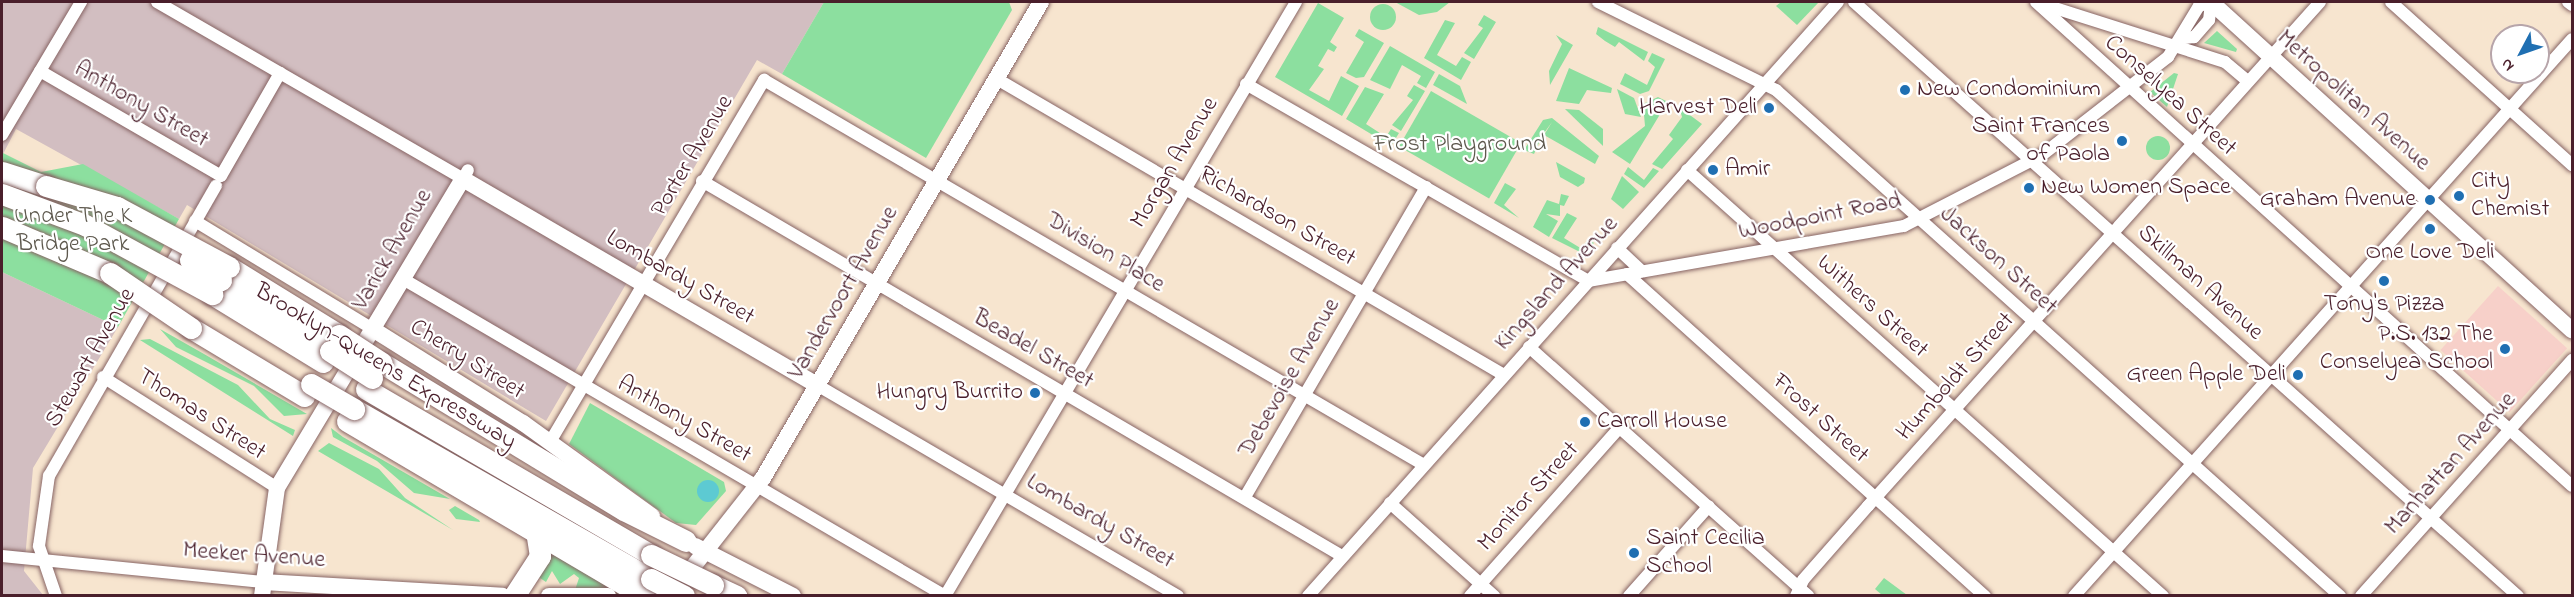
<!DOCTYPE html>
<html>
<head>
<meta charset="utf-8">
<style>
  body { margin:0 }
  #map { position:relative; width:2574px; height:597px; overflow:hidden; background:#f7e5cf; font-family:"Indie Flower",sans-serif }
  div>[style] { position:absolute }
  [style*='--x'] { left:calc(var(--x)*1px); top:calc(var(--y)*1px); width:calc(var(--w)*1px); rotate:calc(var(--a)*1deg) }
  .built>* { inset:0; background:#f7d0c9; transform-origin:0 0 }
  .industrial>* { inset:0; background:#d2bec1 }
  .green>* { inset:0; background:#8cdf9f; transform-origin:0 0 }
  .round { border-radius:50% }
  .water>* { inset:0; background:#5dcad2 }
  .roads { filter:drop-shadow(0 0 2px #876464) drop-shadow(0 0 2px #876464) }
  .minor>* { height:12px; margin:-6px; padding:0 6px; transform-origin:6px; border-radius:6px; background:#fff }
  .secondary>* { height:16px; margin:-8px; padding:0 8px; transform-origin:8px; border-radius:8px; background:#fff }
  .motorway>* { height:21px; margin:-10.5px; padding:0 10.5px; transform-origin:10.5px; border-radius:10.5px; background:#fff }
  .bridges { filter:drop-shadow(0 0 2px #876464) drop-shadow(0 0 2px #876464) }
  .motorway-bridge>* { height:21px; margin:-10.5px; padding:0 10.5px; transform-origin:10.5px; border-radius:10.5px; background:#fff }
  .dots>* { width:16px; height:16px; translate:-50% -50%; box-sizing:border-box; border:3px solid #fff; border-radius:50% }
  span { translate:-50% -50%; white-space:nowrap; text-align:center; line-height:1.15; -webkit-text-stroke:4.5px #fff; paint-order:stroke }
  .poi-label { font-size:24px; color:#4a1f2b }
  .left { translate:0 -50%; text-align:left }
  .right { translate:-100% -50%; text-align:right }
  .street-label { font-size:24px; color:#4a1f2b }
  .park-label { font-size:24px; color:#5e594e }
  .frame { position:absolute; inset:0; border:3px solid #4a1f2b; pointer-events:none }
  .north { position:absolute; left:2490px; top:24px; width:60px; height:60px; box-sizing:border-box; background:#fff; border:2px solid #b7a5aa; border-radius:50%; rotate:229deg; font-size:16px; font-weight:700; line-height:24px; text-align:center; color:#4a1f2b }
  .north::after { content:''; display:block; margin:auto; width:21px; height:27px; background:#1f6fb2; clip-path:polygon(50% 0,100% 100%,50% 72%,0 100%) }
</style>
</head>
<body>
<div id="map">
  <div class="built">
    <div style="left:2498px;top:286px;width:93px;height:86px;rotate:42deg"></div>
  </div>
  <div class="industrial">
    <div style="clip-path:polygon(2px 2px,824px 2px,782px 74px,757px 60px,546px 421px,187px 205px,179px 219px,16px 129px,2px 156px)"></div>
    <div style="clip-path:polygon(2px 272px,118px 327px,33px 468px,24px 571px,43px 595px,2px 595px)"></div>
  </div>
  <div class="green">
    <div style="clip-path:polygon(824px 2px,1009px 2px,1012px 10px,926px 158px,782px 74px)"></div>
    <div style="clip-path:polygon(1395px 2px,1450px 2px,1437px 12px,1419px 15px)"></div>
    <div style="clip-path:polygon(1781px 2px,1819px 2px,1797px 25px,1776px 6px)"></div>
    <div style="clip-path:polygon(1318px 3px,1344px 18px,1330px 42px,1337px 47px,1334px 52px,1328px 49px,1318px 66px,1324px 69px,1309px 90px,1329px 101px,1341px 76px,1359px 86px,1342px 116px,1275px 77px)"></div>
    <div class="round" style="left:1370px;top:4px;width:26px;height:26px"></div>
    <div style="clip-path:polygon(1484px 15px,1496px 22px,1474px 59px,1464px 53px,1483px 28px,1478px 25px)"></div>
    <div style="clip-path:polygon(1445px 20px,1455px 23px,1437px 55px,1456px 66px,1462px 57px,1471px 62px,1461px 80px,1424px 58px)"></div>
    <div style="clip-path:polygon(1598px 27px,1648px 52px,1644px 61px,1619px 42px,1615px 47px,1605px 41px,1596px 34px)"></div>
    <div style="clip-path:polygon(1359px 29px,1384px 43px,1364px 77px,1356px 78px,1346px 73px,1364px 42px,1355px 36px)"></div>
    <div style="clip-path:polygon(2217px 31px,2237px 49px,2236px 52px,2204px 43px)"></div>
    <div style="clip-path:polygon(1556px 35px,1573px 45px,1550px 85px,1549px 71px,1562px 44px)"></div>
    <div style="clip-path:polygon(1390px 46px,1435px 72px,1426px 88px,1417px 83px,1421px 76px,1402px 65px,1390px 89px,1370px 80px)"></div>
    <div style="clip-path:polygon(1652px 53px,1665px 59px,1649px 91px,1640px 94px,1620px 84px,1625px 73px,1647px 85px,1655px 67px,1648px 61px)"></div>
    <div style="clip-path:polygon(1569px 68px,1612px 88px,1611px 93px,1587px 90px,1579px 104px,1556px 101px)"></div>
    <div style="clip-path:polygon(2174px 73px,2178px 74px,2167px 107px,2150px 92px)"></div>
    <div style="clip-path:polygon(1439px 74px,1460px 86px,1467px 104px,1433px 85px)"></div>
    <div style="clip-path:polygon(1414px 85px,1425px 91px,1401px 131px,1392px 125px,1413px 100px,1407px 96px)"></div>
    <div style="clip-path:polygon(1365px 87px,1384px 94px,1366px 124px,1386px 137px,1391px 129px,1399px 133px,1391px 146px,1346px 119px)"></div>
    <div style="clip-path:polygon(1617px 89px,1634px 98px,1641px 117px,1625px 114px)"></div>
    <div style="left:1431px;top:91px;width:104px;height:64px;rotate:30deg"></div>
    <div style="clip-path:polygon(1658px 97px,1676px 106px,1665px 106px,1630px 164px,1612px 152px,1645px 126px,1643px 104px)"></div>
    <div style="clip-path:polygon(1679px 107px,1702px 124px,1662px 169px,1652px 164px,1673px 139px,1669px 135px,1682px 117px)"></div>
    <div style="clip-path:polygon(1565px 109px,1579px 110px,1603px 129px,1603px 146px)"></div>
    <div style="clip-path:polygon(1552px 118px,1599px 156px,1595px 164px,1544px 135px,1552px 122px,1542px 136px,1534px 154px,1524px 150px,1543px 120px)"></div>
    <div class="round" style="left:2146px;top:136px;width:24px;height:24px"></div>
    <div style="clip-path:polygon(3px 153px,41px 172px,83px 164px,179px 219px,118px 327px,2px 272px)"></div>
    <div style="clip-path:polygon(1556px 162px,1585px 178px,1584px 183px,1578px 187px,1560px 177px)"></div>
    <div style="clip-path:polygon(1628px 167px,1644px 180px,1653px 168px,1659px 171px,1644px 188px,1624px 174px)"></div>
    <div style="clip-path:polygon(1622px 176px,1639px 192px,1623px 209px,1611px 199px)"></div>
    <div style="clip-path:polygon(1505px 183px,1516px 189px,1504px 205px,1519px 218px,1494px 203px)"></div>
    <div style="clip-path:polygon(1561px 194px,1569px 196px,1564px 206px,1560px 205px,1560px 216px,1546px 214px,1558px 221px,1549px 237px,1533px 227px,1547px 200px,1559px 204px)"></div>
    <div style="clip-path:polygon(1567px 213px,1577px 218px,1564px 238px,1582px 249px,1588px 239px,1594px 243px,1584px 254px,1552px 238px)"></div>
    <div style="clip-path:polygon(160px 329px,204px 354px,307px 414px,284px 416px,254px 386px,176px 347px)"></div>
    <div style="clip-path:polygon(150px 339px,238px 385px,270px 419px,295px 430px,293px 436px,140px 340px)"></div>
    <div style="clip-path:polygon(590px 403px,724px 482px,726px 491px,696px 525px,676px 523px,569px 444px)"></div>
    <div style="clip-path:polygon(331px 428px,343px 437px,450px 499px,414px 493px,377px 461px,333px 437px)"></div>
    <div style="clip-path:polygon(329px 443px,379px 469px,405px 498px,453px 530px,318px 451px)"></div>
    <div style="clip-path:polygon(455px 506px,479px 520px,480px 522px,456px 519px,449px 510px)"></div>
    <div style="clip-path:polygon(548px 551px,625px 595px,575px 590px,579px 578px,574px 574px,560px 584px,552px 571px,546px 582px,537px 576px)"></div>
    <div style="clip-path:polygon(1884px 578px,1907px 595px,1882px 595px,1875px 589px)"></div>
  </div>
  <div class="water">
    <div class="round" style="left:697px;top:480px;width:22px;height:22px"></div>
  </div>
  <div class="roads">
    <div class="minor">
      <div style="--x:157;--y:2;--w:354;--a:30"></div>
      <div style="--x:463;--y:179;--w:10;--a:-61"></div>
      <div style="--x:1598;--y:2;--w:199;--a:26.3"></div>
      <div style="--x:1776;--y:90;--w:758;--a:41.9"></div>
      <div style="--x:1854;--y:2;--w:891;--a:41.82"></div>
      <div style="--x:2036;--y:2;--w:722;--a:42.08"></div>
      <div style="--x:2391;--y:2;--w:244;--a:42"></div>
      <div style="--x:2568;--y:2;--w:5;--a:37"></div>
      <div style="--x:2039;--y:3;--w:195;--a:17.6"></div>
      <div style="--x:2225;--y:62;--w:30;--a:40"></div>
      <div style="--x:40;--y:71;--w:209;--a:30.1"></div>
      <div style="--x:221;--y:176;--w:119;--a:-60.2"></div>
      <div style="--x:997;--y:79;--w:587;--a:30.28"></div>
      <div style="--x:1246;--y:84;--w:395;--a:29.9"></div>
      <div style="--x:2;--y:135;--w:155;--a:-59.3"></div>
      <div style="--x:1687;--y:170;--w:639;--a:41.83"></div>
      <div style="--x:702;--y:181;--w:742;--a:30.37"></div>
      <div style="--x:195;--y:221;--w:210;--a:31.3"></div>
      <div style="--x:1617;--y:248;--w:34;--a:43"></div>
      <div style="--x:1627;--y:274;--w:482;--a:42"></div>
      <div style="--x:403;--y:279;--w:628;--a:30.32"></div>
      <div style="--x:1588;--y:281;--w:321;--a:-9.9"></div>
      <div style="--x:1904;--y:226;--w:155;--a:-27.2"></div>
      <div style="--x:2042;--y:155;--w:160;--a:-37.9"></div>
      <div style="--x:2168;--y:57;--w:60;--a:-58.7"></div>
      <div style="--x:2199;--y:6;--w:13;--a:-18"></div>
      <div style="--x:2211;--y:2;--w:18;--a:96"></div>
      <div style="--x:2209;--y:20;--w:23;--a:131"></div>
      <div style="--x:2194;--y:37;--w:10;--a:174"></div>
      <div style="--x:1529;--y:347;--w:374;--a:41.7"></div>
      <div style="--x:103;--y:377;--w:206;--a:32.5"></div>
      <div style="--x:817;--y:385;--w:418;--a:30.3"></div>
      <div style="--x:550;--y:442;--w:421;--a:-59.4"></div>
      <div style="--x:764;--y:80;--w:764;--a:30.26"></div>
      <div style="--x:1245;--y:497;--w:359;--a:-59.7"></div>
      <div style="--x:1390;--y:503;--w:140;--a:41.8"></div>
      <div style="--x:2;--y:556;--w:262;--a:5.7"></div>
      <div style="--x:56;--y:596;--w:53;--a:-108.8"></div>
      <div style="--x:39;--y:546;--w:71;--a:-81.9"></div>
      <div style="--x:49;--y:476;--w:335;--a:-60.1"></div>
      <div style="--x:945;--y:596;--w:690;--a:-59.42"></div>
      <div style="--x:1308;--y:596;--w:796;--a:-48.26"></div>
      <div style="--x:1470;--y:596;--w:226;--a:-48.4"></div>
      <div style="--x:1629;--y:596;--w:120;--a:-48.4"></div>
      <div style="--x:1796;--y:596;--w:17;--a:-66"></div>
      <div style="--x:1803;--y:580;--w:98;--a:-48.7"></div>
      <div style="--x:1868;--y:506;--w:677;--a:-48.11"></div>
      <div style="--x:2074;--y:596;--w:747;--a:-48.2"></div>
      <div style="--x:2361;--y:596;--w:317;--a:-48.2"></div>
    </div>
    <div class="secondary">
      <div style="--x:2211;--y:2;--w:488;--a:42.3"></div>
      <div style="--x:374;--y:330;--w:176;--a:32"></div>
      <div style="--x:523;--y:423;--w:159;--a:35.8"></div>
      <div style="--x:695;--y:546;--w:110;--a:27"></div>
      <div style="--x:263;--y:582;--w:240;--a:3.3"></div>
      <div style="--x:262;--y:596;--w:109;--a:-82.1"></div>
      <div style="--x:277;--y:488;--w:361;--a:-59"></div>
      <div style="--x:463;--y:179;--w:410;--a:30.2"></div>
      <div style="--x:549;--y:596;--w:59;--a:0"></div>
      <div style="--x:670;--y:596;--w:150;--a:-51.8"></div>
      <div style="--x:763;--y:478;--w:551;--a:-59.71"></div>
    </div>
    <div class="motorway">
      <div style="--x:2;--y:172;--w:46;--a:17.7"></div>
      <div style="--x:2;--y:227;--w:117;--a:23.1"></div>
      <div style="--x:229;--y:267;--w:129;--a:31.7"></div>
      <div style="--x:221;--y:280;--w:114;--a:32.9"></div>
      <div style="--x:212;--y:294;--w:130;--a:31.5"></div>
      <div style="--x:191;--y:328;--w:132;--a:31"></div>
      <div style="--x:382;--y:363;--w:283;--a:31.3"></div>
      <div style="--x:624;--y:510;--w:69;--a:26.6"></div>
      <div style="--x:366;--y:389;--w:330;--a:30.2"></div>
      <div style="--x:354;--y:409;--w:342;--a:29.8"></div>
      <div style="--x:347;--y:421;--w:345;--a:30.5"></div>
      <div style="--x:713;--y:585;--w:26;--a:25"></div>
      <div style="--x:514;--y:596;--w:48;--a:-57"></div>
      <div style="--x:540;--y:556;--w:25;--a:-99"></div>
    </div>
  </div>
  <div class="bridges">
    <div class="motorway-bridge">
      <div style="--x:46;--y:186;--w:74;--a:16.5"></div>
      <div style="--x:117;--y:207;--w:127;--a:28.2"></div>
      <div style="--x:2;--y:194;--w:89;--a:20.5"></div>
      <div style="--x:85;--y:225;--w:145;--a:28.5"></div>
      <div style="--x:190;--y:260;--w:37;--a:33"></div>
      <div style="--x:110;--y:273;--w:98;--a:34.2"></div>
      <div style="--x:339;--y:335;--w:51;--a:33.1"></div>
      <div style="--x:330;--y:351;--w:50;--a:32.7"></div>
      <div style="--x:311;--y:384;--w:50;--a:30.2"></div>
      <div style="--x:651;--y:555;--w:69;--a:25.8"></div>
      <div style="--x:651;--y:579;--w:37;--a:27"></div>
    </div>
  </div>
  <div class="dots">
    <div style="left:1905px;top:90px;background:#1f6fb2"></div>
    <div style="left:1769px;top:108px;background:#1f6fb2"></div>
    <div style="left:2122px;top:141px;background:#1f6fb2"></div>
    <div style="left:1713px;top:170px;background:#1f6fb2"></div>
    <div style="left:2029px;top:188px;background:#1f6fb2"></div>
    <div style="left:2459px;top:196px;background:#1f6fb2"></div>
    <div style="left:2430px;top:200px;background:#1f6fb2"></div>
    <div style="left:2430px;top:229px;background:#1f6fb2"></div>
    <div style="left:2384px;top:281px;background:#1f6fb2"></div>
    <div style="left:2505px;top:349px;background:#1f6fb2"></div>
    <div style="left:2298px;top:375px;background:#1f6fb2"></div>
    <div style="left:1035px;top:393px;background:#1f6fb2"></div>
    <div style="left:1585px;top:422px;background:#1f6fb2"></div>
    <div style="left:1634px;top:553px;background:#1f6fb2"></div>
  </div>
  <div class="poi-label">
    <span class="left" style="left:1917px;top:90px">New Condominium</span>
    <span class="right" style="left:1757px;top:108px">Harvest Deli</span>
    <span class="right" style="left:2110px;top:141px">Saint Frances<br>of Paola</span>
    <span class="left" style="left:1725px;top:170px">Amir</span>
    <span class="left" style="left:2471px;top:196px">City<br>Chemist</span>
    <span class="left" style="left:2041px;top:188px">New Women Space</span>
    <span class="right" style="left:2416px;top:200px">Graham Avenue</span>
    <span style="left:2430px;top:253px">One Love Deli</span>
    <span style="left:2384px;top:305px">Tony's Pizza</span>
    <span class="right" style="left:2493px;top:349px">P.S. 132 The<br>Conselyea School</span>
    <span class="right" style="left:2286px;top:375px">Green Apple Deli</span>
    <span class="right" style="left:1023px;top:393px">Hungry Burrito</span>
    <span class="left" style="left:1597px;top:422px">Carroll House</span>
    <span class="left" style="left:1646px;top:553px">Saint Cecilia<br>School</span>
  </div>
  <div class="street-label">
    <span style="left:2170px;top:96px;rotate:42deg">Conselyea Street</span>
    <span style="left:2353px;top:101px;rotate:42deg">Metropolitan Avenue</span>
    <span style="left:141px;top:105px;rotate:30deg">Anthony Street</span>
    <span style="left:693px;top:156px;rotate:-59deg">Porter Avenue</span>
    <span style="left:1175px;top:163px;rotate:-59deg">Morgan Avenue</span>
    <span style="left:1277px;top:217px;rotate:30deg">Richardson Street</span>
    <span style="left:1820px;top:217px;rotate:-11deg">Woodpoint Road</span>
    <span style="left:393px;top:250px;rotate:-60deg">Varick Avenue</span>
    <span style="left:1105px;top:253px;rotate:31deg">Division Place</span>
    <span style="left:1998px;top:261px;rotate:42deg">Jackson Street</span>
    <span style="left:680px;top:278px;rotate:30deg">Lombardy Street</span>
    <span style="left:2200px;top:283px;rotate:42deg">Skillman Avenue</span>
    <span style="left:1557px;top:284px;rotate:-48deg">Kingsland Avenue</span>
    <span style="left:844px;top:293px;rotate:-60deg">Vandervoort Avenue</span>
    <span style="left:1872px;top:307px;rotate:42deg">Withers Street</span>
    <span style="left:1033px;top:350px;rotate:30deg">Beadel Street</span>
    <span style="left:91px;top:358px;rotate:-60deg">Stewart Avenue</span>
    <span style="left:467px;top:360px;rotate:32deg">Cherry Street</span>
    <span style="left:385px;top:367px;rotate:31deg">Brooklyn-Queens Expressway</span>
    <span style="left:1956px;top:377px;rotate:-48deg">Humboldt Street</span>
    <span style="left:1290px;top:378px;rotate:-60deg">Debevoise Avenue</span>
    <span style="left:201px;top:415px;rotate:33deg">Thomas Street</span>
    <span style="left:1820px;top:419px;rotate:42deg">Frost Street</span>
    <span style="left:684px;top:420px;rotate:30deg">Anthony Street</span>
    <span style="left:2451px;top:464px;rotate:-48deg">Manhattan Avenue</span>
    <span style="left:1529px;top:497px;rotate:-48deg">Monitor Street</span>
    <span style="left:1100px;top:522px;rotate:30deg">Lombardy Street</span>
    <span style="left:254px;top:556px;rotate:4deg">Meeker Avenue</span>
  </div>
  <div class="park-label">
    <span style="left:1460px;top:145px">Frost Playground</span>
    <span style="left:73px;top:231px">Under The K<br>Bridge Park</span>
  </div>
  <div class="frame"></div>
  <div class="north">N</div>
</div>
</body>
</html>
